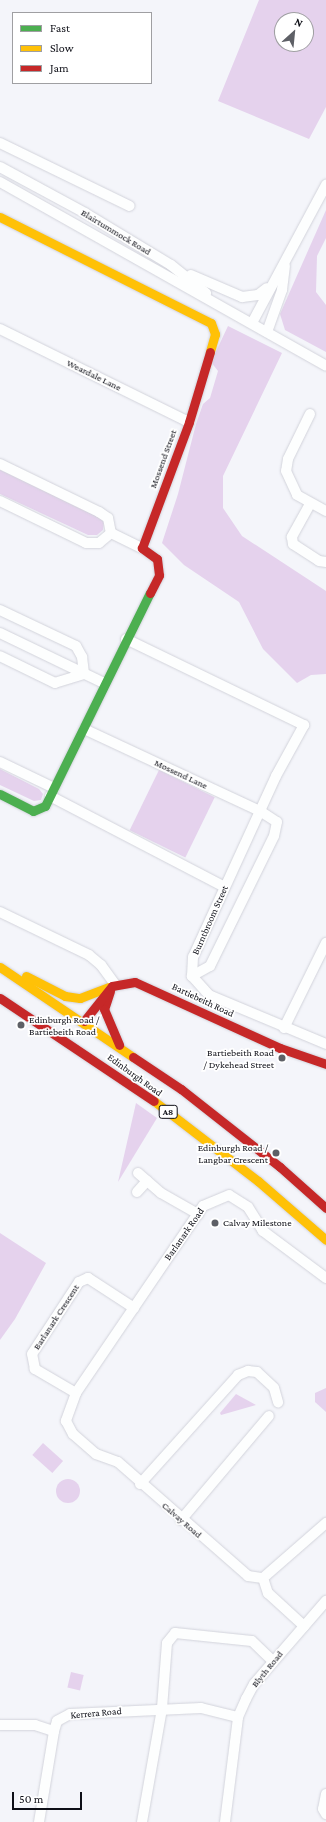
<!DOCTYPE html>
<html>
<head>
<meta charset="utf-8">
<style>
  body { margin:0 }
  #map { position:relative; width:326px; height:1822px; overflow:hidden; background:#f4f5fa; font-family:"Crimson Pro",serif }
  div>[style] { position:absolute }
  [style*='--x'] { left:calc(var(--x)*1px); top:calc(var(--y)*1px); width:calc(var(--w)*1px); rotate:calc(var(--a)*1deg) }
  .green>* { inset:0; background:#e5d2ed; transform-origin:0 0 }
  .round { border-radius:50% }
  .roads { filter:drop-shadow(0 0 1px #d2d3db) drop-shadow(0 0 1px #d2d3db) }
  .street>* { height:10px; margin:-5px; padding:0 5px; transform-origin:5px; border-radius:5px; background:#fdfefe }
  .fast>* { height:9px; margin:-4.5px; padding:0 4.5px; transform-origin:4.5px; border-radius:4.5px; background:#4caf50 }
  .slow>* { height:9px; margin:-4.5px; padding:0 4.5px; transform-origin:4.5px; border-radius:4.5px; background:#ffc107 }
  .jam>* { height:9px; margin:-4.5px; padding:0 4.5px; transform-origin:4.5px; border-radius:4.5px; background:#c62828 }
  .dots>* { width:11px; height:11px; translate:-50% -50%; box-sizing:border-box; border:2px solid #fff; border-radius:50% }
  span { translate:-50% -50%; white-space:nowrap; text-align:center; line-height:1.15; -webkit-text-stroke:3.5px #fff; paint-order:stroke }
  .shield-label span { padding:1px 3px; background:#fff; border:1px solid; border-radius:3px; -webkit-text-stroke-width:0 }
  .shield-label { font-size:9px; color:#0e0f17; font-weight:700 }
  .street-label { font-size:10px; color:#0e0f17 }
  .poi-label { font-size:10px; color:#0e0f17 }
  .left { translate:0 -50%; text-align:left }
  .right { translate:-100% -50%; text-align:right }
  .legend { position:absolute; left:12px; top:12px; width:140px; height:72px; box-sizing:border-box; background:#fff; border:1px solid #9f9fa2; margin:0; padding:5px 7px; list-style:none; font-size:12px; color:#0e0f17 }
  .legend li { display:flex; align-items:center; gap:8px; height:20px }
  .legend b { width:20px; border:1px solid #9f9fa2 }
  .north { position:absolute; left:274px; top:12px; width:40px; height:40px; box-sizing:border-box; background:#fff; border:1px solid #9f9fa2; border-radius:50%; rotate:27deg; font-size:11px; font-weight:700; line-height:16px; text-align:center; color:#0e0f17 }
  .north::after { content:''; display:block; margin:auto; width:14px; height:18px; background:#5e6066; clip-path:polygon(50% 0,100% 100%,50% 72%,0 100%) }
  .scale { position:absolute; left:12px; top:1792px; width:70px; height:18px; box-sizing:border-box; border:2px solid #0e0f17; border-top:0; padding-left:5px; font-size:12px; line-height:14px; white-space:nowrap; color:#0e0f17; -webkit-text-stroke:3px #fff; paint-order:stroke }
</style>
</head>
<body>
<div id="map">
  <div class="green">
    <div style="clip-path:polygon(evenodd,259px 0,326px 0,326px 107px,309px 139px,218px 101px,259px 0,282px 20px,306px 20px,306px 44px,282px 44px,282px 20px)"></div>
    <div style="clip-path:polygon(326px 210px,326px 238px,317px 256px,316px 292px,326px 305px,326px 352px,285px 330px,280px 314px)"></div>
    <div style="clip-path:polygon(228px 326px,282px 353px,223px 476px,223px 508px,242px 536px,326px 591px,326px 674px,311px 675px,297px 683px,263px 649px,239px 602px,184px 565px,162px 543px,178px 494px,196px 424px,203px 404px,210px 398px,218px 371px,211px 362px)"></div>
    <div style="clip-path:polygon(0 469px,99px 517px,104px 522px,103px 530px,97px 535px,88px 535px,0 494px)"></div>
    <div style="clip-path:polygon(0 769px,39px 789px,43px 794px,41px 800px,34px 801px,0 785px)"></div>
    <div style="left:159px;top:770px;width:62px;height:67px;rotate:26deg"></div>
    <div style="clip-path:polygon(136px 1103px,157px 1118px,118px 1182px)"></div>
    <div style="clip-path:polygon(0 1233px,46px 1263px,15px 1319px,0 1340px)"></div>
    <div style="clip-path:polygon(326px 1388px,326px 1412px,315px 1402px,315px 1393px)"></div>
    <div style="clip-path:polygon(236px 1394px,256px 1405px,221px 1415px,220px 1413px)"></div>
    <div style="left:43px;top:1443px;width:27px;height:16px;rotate:42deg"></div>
    <div class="round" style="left:56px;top:1479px;width:24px;height:24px"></div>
    <div style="left:71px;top:1672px;width:13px;height:16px;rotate:13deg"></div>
  </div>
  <div class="roads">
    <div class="street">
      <div style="--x:0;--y:143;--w:144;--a:25.9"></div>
      <div style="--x:0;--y:167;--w:97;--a:28.4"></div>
      <div style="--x:85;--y:213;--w:100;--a:31.2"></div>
      <div style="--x:171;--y:265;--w:45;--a:38.7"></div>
      <div style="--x:0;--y:182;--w:374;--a:29.4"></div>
      <div style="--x:191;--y:275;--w:56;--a:23.3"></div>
      <div style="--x:242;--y:297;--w:16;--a:-7"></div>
      <div style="--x:258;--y:295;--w:11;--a:-38"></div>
      <div style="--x:252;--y:323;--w:157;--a:-61.8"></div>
      <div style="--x:0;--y:329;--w:211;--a:26.2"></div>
      <div style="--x:267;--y:332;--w:45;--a:-70.3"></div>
      <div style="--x:282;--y:290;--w:24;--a:-83"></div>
      <div style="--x:310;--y:414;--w:50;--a:116.1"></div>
      <div style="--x:288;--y:459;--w:12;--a:99"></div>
      <div style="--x:286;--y:471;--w:26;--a:65"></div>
      <div style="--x:297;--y:495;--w:33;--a:29"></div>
      <div style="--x:0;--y:464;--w:110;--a:25.9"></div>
      <div style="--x:99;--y:512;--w:11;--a:34"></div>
      <div style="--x:108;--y:518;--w:15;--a:79"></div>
      <div style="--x:111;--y:533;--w:34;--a:26"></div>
      <div style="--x:0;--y:501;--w:96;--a:26"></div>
      <div style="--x:86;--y:543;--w:13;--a:0"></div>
      <div style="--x:99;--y:543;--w:16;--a:-40"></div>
      <div style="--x:310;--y:504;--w:38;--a:119"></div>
      <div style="--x:292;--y:537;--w:7;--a:82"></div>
      <div style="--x:293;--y:544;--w:31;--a:33"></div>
      <div style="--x:319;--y:561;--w:7;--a:8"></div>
      <div style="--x:0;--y:610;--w:84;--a:25.3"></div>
      <div style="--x:76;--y:646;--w:13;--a:61"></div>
      <div style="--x:82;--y:657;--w:17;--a:83"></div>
      <div style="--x:84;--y:674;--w:30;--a:163"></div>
      <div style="--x:55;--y:683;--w:61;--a:-153.9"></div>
      <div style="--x:0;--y:633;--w:115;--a:25.7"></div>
      <div style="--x:126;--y:639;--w:198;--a:25.8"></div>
      <div style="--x:304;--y:725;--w:58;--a:118.8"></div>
      <div style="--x:276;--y:776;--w:199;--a:114.6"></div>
      <div style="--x:193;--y:957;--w:19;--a:93"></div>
      <div style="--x:84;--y:729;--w:194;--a:25"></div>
      <div style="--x:260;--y:811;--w:20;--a:33"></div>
      <div style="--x:277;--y:822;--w:14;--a:102"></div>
      <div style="--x:274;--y:836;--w:145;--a:116.2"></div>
      <div style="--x:210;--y:966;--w:21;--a:151"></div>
      <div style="--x:0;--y:762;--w:60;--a:25.7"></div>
      <div style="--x:50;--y:796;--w:197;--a:27.5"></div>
      <div style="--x:0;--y:912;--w:99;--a:25.8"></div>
      <div style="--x:89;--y:955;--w:16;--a:40"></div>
      <div style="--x:101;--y:965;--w:24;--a:54"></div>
      <div style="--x:192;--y:976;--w:25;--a:48"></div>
      <div style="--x:209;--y:995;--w:127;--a:22.7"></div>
      <div style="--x:284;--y:1028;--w:95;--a:-63.7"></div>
      <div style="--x:138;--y:1173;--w:30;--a:41"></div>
      <div style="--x:161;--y:1193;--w:43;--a:29.6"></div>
      <div style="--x:137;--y:1192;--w:15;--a:-48"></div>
      <div style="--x:326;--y:1278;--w:79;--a:-143.3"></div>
      <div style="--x:263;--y:1231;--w:28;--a:-122"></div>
      <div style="--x:248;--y:1207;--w:22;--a:-148"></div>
      <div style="--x:229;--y:1195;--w:28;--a:157"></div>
      <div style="--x:203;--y:1206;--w:226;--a:124.2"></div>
      <div style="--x:76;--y:1393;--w:30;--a:110"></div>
      <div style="--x:66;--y:1421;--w:15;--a:62"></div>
      <div style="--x:73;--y:1434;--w:30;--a:41"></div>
      <div style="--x:96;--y:1454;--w:23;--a:20"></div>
      <div style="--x:118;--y:1462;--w:173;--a:41.2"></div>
      <div style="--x:248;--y:1576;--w:15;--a:8"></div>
      <div style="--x:263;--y:1578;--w:84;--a:-41.1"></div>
      <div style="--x:76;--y:1393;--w:48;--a:-149.7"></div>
      <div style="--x:35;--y:1369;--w:15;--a:-101"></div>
      <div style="--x:32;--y:1354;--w:86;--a:-56.9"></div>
      <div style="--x:79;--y:1282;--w:10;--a:-24"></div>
      <div style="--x:88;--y:1278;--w:55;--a:33.1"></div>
      <div style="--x:140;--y:1484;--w:147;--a:-48"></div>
      <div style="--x:238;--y:1375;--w:11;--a:-22"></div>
      <div style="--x:248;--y:1371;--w:9;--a:6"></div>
      <div style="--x:257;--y:1372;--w:23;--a:43"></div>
      <div style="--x:274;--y:1388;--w:15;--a:74"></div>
      <div style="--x:181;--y:1520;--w:136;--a:-49.8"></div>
      <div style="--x:263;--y:1578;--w:16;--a:72"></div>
      <div style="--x:268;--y:1593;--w:49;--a:42.5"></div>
      <div style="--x:0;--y:1725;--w:35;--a:0"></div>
      <div style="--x:35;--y:1725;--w:20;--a:18"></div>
      <div style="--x:326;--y:1794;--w:15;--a:101"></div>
      <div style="--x:323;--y:1809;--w:6;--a:59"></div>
      <div style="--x:39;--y:1822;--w:92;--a:-80.6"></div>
      <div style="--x:54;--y:1731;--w:10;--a:-73"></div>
      <div style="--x:57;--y:1721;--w:15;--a:-28"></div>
      <div style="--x:70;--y:1714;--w:131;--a:-2.6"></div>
      <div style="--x:201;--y:1708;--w:38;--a:14"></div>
      <div style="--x:142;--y:1822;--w:116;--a:-80"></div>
      <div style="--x:162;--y:1708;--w:65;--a:-85.6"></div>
      <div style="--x:167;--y:1643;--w:13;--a:-51"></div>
      <div style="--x:175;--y:1633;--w:77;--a:5.9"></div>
      <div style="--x:252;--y:1641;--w:29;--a:44"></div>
      <div style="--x:225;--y:1822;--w:106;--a:-82.9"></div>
      <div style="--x:238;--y:1717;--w:20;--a:-66"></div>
      <div style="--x:246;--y:1699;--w:17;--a:-62"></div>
      <div style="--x:254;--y:1684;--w:110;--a:-49.1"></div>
    </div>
    <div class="fast">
      <div style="--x:0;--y:794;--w:37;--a:27"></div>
      <div style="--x:33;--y:811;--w:13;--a:-23"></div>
      <div style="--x:45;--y:806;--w:237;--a:-63.8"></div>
    </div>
    <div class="slow">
      <div style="--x:0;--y:217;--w:236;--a:26.7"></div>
      <div style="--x:211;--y:323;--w:12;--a:70"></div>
      <div style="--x:215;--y:334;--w:19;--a:106"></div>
      <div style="--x:0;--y:967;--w:161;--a:34.1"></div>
      <div style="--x:26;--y:976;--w:44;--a:27.1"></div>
      <div style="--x:65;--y:996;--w:15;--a:8"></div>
      <div style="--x:80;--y:998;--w:31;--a:-21"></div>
      <div style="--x:154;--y:1101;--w:131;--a:37.6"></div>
      <div style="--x:258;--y:1181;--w:90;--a:40.9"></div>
    </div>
    <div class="jam">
      <div style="--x:150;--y:593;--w:20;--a:-63"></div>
      <div style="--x:159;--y:575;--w:16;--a:-97"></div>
      <div style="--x:157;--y:559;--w:19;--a:-144"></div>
      <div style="--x:142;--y:548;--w:134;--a:-69.5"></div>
      <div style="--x:189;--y:422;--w:73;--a:-73.3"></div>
      <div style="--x:110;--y:991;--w:19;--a:108"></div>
      <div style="--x:104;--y:1009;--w:39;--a:67"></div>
      <div style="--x:0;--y:998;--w:185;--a:33.8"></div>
      <div style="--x:84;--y:1021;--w:45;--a:-51.3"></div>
      <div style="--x:112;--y:986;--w:23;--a:-10"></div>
      <div style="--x:135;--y:982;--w:159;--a:24.5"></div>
      <div style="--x:280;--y:1048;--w:49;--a:19.2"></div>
      <div style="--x:133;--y:1057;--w:58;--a:33.7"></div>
      <div style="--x:181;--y:1089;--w:126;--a:38.2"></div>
      <div style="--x:280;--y:1167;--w:62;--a:41.7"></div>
    </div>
  </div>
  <div class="dots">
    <div style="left:21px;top:1025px;background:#5e6066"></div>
    <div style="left:282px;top:1058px;background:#5e6066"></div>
    <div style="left:276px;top:1153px;background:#5e6066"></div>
    <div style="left:215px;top:1223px;background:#5e6066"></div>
  </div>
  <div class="shield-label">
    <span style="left:168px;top:1112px">A8</span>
  </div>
  <div class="street-label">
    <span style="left:116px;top:232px;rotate:31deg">Blairtummock Road</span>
    <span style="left:94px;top:375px;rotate:26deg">Weardale Lane</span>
    <span style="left:163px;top:459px;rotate:-70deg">Mossend Street</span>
    <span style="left:181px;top:774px;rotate:25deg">Mossend Lane</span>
    <span style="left:210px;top:920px;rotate:-66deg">Burntbroom Street</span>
    <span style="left:203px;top:1000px;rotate:25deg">Bartiebeith Road</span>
    <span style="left:135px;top:1075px;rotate:36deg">Edinburgh Road</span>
    <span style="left:184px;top:1234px;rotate:-55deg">Barlanark Road</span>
    <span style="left:56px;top:1317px;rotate:-57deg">Barlanark Crescent</span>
    <span style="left:182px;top:1520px;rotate:41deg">Calvay Road</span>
    <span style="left:267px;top:1669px;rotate:-51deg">Blyth Road</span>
    <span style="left:96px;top:1713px;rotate:-5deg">Kerrera Road</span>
  </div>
  <div class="poi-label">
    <span class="left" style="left:29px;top:1025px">Edinburgh Road /<br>Bartiebeith Road</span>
    <span class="right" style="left:274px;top:1058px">Bartiebeith Road<br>/ Dykehead Street</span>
    <span class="right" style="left:268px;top:1153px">Edinburgh Road /<br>Langbar Crescent</span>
    <span class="left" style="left:223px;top:1223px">Calvay Milestone</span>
  </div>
  <ul class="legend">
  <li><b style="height:5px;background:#4caf50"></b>Fast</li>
  <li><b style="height:5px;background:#ffc107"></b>Slow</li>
  <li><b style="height:5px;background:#c62828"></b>Jam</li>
  </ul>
  <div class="north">N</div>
  <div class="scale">50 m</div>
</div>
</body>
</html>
